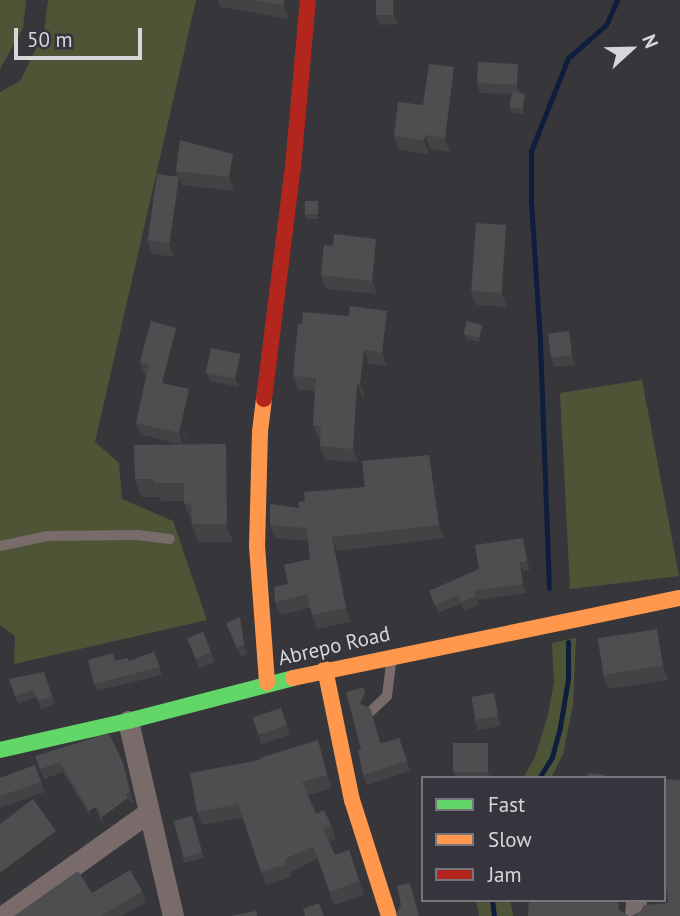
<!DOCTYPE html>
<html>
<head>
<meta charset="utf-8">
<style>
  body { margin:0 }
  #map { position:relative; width:680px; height:916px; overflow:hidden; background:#37373b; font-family:"PT Sans",sans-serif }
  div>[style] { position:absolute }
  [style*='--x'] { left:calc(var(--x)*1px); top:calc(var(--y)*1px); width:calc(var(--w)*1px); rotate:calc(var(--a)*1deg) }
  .green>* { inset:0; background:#4e5436 }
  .stream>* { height:5px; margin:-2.5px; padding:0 2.5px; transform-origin:2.5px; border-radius:2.5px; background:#0f1e3d }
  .lane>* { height:10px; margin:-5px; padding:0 5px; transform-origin:5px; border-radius:5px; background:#786b69 }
  .street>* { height:21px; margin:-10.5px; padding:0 10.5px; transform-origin:10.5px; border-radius:10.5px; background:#786b69 }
  .fast>* { height:16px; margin:-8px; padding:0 8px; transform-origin:8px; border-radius:8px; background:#63d668 }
  .slow>* { height:16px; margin:-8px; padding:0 8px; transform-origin:8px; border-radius:8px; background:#ff974d }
  .jam>* { height:16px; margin:-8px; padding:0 8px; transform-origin:8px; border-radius:8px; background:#b3261e }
  .wall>* { inset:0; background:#434346; transform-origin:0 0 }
  .shaded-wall>* { inset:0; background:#373739 }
  .building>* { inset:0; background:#4e4e51; transform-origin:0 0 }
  span { translate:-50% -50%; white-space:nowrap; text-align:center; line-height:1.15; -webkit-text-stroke:5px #36353d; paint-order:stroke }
  .street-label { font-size:21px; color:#d7d6db }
  .legend { position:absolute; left:421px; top:776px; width:245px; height:126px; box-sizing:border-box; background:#36353d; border:2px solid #76757c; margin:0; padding:9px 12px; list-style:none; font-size:21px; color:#d7d6db }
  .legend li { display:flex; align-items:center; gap:14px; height:35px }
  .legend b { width:35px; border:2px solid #76757c }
  .north { position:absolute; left:596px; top:14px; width:70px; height:70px; -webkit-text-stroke:5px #36353d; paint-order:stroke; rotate:68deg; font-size:19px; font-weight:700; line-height:28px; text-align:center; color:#d7d6db }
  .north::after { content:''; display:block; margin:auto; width:24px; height:32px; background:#d7d6db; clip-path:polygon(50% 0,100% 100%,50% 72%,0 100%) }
  .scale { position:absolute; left:14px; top:28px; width:128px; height:32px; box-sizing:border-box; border:4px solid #d7d6db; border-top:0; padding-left:9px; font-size:21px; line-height:24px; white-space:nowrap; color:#d7d6db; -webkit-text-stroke:5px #36353d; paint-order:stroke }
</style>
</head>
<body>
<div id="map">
  <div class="green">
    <div style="clip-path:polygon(0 0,26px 0,23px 28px,0 69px)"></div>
    <div style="clip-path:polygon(48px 0,196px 0,95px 442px,119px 463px,122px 499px,173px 521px,207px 620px,14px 664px,15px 636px,0 625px,0 92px,20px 81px,44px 32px)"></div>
    <div style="clip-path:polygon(642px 380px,679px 576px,570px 589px,560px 393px)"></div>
    <div style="clip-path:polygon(576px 638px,573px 705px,563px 754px,551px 778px,523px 778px,535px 757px,548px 715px,554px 682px,552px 643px)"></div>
    <div style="clip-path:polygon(476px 900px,510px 900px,513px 916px,479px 916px)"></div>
  </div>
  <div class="stream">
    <div style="--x:549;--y:588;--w:247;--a:-92.1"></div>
    <div style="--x:540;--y:341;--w:138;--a:-93.7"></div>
    <div style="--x:531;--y:203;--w:52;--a:-90"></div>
    <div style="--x:531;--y:151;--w:100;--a:-68.3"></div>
    <div style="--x:568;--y:58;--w:50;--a:-41"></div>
    <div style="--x:606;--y:25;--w:27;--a:-66"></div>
    <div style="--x:539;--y:778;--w:25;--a:-58"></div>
    <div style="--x:552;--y:757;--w:31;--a:-75"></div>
    <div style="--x:560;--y:727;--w:49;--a:-80.5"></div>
    <div style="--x:568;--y:679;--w:37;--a:-90"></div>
    <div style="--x:492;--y:900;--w:16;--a:83"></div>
  </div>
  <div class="lane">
    <div style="--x:0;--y:546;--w:48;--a:-12"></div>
    <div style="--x:47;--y:536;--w:90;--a:-0.6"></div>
    <div style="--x:137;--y:535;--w:33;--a:7"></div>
    <div style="--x:371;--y:711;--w:22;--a:-43"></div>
    <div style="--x:387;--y:696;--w:39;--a:-83"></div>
  </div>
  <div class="street">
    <div style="--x:128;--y:721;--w:200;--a:77"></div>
    <div style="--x:3;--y:916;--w:179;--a:-35.5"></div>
    <div style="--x:635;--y:916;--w:13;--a:-86"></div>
  </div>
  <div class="fast">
    <div style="--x:0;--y:750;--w:131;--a:-12.8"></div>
    <div style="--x:128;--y:721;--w:171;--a:-14.6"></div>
  </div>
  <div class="slow">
    <div style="--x:264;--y:399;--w:33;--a:97"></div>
    <div style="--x:260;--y:432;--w:114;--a:91.5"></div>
    <div style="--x:257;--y:546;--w:137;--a:85.8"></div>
    <div style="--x:325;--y:669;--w:134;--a:78.4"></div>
    <div style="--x:352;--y:800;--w:122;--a:72.3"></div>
    <div style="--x:293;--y:678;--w:395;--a:-11.7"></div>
  </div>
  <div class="jam">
    <div style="--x:264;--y:399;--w:234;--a:-82.9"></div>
    <div style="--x:293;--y:167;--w:168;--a:-84.9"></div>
  </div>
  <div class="wall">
    <div style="clip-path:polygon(218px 0,290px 0,289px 19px,220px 7px)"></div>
    <div style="clip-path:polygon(376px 0,396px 0,397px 24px,380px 25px,376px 15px)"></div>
    <div style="clip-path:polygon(522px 73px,521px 93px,525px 94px,526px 99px,524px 114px,511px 112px,510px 107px,512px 94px,480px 93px,477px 83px)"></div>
    <div style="clip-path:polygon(459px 81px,450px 152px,430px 149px,429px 154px,399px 150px,394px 136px,423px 105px)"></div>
    <div style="clip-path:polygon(238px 168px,234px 191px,182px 185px,184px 191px,175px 257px,152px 254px,147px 240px,178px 177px,176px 171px)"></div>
    <div style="clip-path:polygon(319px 206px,319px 219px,306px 219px,304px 214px)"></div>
    <div style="clip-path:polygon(506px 225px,511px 239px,507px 307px,476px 305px,471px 291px)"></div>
    <div style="clip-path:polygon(381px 253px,377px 294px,326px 289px,321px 275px)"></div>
    <div style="clip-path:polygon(349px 316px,392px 325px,387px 366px,369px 364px,365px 397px,362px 396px,358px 462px,325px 460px,320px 446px,320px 439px,318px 438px,313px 425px,315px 391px,298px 390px,293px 376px,302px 324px)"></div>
    <div style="clip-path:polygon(482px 325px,483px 329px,481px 342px,466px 339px,464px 334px)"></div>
    <div style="clip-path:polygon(176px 328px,181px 340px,169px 385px,193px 402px,184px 444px,233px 462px,234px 539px,233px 542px,198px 542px,184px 501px,161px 501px,159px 497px,141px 497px,135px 479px,180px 444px,141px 435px,136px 423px,147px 375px,144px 374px,140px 362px)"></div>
    <div style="clip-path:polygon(572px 340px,575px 365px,555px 367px,551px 358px)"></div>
    <div style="clip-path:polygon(243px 364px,239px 387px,210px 381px,206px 372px)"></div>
    <div style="clip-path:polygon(429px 455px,434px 468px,444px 538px,337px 551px,351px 622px,317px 629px,310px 608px,280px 615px,275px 602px,310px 559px,308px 541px,275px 538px,270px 525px,299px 508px,305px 501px,365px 487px)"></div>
    <div style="clip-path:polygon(523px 538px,526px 547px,530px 570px,523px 571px,526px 593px,477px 600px,479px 605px,464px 611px,461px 604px,438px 613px,429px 591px,479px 569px)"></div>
    <div style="clip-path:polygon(226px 623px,243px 626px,247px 654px,241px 657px)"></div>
    <div style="left:203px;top:632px;width:32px;height:17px;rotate:68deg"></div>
    <div style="clip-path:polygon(663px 643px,668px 680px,608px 689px,603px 675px)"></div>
    <div style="clip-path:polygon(154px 652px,162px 675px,97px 691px,94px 684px,116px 661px,129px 661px)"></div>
    <div style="clip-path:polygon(44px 672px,55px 704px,41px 709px,37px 697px,18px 704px,9px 679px)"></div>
    <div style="clip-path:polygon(346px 692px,369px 702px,367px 707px,370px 708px,381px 743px,399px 738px,410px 771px,367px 785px,363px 775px,361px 749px)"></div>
    <div style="clip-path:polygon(494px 693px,498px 703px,501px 726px,478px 730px,474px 720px)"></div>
    <div style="left:281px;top:708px;width:28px;height:30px;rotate:72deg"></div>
    <div style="clip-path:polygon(318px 740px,322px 753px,332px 788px,308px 796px,316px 814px,331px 825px,336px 839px,329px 842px,335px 855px,349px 850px,364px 895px,334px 905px,318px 859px,290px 872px,291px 877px,266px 885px,243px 818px,202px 825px,197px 812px,260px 760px)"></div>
    <div style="clip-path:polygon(491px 753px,492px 778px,456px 778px,454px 772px)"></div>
    <div style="clip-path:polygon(35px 756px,123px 763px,127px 773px,133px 802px,130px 803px,132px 808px,105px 827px,99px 817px,93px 821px,63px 772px,44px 779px)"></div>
    <div style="clip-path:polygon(35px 765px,45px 792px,0 808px,0 778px)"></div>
    <div style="clip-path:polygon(194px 821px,204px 858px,184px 863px,183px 858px)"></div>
    <div style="clip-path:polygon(142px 891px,146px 902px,122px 916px,14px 916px,92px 893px)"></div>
  </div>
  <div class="shaded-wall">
    <div style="clip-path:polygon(284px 0,290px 0,289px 19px,284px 5px)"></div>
    <div style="clip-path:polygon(393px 0,396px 0,397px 24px,394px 15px)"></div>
    <div style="clip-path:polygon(518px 64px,522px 73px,521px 95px,517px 85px)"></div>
    <div style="clip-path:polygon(454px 67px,459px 81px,450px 152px,445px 138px)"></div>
    <div style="clip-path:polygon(525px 94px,526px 99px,524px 114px,523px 109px)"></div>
    <div style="clip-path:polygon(425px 135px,430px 149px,429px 154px,424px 140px)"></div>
    <div style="clip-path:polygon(233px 154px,238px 168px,234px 191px,229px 177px)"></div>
    <div style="clip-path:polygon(179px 177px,184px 191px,175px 257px,169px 244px)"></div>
    <div style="clip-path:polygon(318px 201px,319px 206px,319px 219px,317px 215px)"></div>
    <div style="clip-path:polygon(506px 225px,511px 239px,507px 307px,502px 293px)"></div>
    <div style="clip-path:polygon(376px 239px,381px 253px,377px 294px,372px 281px)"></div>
    <div style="clip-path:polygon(387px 311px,392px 325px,387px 366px,382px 353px)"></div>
    <div style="clip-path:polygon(482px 325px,483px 329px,481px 342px,479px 338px)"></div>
    <div style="clip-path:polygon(176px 328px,181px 340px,166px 396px,162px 383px)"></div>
    <div style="clip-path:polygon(569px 331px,572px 340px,575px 365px,572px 355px)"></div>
    <div style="clip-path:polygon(364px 350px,369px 364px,365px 397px,360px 383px)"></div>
    <div style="clip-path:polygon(240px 354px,243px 364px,239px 387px,235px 378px)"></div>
    <div style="clip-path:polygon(357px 383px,362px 396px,358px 462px,353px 449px)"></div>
    <div style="clip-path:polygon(189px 389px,193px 402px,183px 445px,179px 433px)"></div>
    <div style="clip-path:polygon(226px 444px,233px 462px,234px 539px,233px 542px,226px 524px)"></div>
    <div style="clip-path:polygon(429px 455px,434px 468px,444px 538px,439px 525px)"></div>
    <div style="clip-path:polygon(332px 537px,337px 551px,351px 622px,346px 608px)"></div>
    <div style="clip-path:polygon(523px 538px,526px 547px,530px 570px,527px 561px)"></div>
    <div style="clip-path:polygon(520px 562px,523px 571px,526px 593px,523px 584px)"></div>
    <div style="clip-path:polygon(240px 617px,243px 626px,247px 654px,244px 645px)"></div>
    <div style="clip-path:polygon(657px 629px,663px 643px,668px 680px,663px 666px)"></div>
    <div style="clip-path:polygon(364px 687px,369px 702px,364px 713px,360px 704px)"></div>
    <div style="clip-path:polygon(494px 693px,498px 703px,501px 726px,498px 716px)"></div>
    <div style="clip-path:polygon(318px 740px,322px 753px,332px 788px,327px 775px)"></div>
    <div style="clip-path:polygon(488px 743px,491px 753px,492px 778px,491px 778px,488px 772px)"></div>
    <div style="clip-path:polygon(123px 763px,127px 773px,133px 802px,130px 792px)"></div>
    <div style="clip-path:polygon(128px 798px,132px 808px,105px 827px,102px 817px)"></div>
    <div style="clip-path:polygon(96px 807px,99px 817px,93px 821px,89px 811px)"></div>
    <div style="clip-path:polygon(56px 831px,60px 841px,0 887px,0 873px)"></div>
  </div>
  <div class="building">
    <div style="clip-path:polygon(253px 0,284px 0,284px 5px)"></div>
    <div style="left:376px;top:0;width:17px;height:15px"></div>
    <div style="left:478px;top:62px;width:40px;height:21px;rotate:3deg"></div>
    <div style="clip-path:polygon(429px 64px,454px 67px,445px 138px,425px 135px,424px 140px,394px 136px,398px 102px,423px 105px)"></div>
    <div style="left:512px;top:92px;width:13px;height:15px;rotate:9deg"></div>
    <div style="clip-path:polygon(180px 140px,233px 154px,229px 177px,176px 171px)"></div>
    <div style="left:157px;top:174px;width:22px;height:67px;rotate:8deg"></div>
    <div style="left:305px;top:201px;width:13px;height:13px"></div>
    <div style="left:476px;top:223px;width:30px;height:68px;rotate:4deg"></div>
    <div style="clip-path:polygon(334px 234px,376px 239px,372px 281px,321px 275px,324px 245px,333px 246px)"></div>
    <div style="clip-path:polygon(350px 306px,387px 311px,382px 353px,364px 350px,360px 383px,357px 383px,353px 449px,320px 446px,321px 426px,313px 425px,316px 378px,293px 376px,298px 323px,302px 324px,303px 312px,349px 316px)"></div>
    <div style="clip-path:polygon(151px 321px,176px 328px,162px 383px,189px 389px,179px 433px,136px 423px,149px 364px,140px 362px)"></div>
    <div style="left:467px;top:321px;width:16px;height:13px;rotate:15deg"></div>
    <div style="left:569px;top:331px;width:24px;height:21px;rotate:83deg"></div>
    <div style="left:211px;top:348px;width:30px;height:25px;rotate:12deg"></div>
    <div style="clip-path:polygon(226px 444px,227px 521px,226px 524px,192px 524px,191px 503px,184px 504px,184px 483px,154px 483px,155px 479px,135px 479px,134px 445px)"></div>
    <div style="clip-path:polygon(429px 455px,439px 525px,332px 537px,346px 608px,312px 615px,307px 594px,275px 602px,274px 587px,288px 584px,284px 565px,310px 559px,307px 528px,270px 525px,270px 504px,299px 508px,298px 502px,305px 501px,304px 492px,365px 487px,362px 461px)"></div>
    <div style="clip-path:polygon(523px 538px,527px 561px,520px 562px,523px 584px,474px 591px,476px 596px,461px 602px,458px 595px,435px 605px,429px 591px,479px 569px,475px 545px)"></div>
    <div style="clip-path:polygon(240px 617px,244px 645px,237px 648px,226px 623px)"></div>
    <div style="left:657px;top:629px;width:37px;height:60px;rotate:81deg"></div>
    <div style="left:203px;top:632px;width:22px;height:17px;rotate:68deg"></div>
    <div style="clip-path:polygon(154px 652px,160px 667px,94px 684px,88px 660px,113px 653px,115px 661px,128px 658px,129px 661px)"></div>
    <div style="clip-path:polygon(44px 672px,52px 697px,38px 701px,34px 690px,15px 696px,9px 679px)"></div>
    <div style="clip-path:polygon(364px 687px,365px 692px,360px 704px,370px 708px,380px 744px,399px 738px,407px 761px,363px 775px,358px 750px,361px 749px,346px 692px)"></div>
    <div style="left:494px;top:693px;width:23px;height:23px;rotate:80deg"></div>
    <div style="left:281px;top:708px;width:18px;height:30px;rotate:71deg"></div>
    <div style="clip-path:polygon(109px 733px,123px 763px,130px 792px,126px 794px,128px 798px,102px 817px,96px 807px,89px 811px,67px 774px,70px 772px,66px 773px,60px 762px,40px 769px,35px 756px)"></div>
    <div style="clip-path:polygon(318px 740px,327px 775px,302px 782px,316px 814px,324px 810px,331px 825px,323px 829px,335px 855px,349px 850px,359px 881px,330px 892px,313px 846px,285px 859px,286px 864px,261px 872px,238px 804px,197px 812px,190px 773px,260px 760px,260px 758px)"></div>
    <div style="left:488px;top:743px;width:29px;height:35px;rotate:90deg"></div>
    <div style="clip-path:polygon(35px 765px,41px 782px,0 796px,0 778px)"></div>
    <div style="clip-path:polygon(588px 773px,605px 775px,604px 778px,587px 778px)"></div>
    <div style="clip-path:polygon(664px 779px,680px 780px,680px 916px,631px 916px,641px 911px,644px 905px,668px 903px,664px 874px)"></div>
    <div style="clip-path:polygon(33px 799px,56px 831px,0 873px,0 824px)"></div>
    <div style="left:192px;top:816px;width:38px;height:19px;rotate:75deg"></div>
    <div style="clip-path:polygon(130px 870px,142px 891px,101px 916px,14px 916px,78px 871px,92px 893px)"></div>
    <div style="clip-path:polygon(410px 883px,419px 916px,397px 916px,396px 914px,401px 905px,397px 886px)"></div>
    <div style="clip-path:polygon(529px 900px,618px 900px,619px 910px,629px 916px,528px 916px)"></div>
    <div style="clip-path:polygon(319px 903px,324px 916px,305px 916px,303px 909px)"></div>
    <div style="clip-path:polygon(256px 911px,257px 916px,230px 916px)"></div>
  </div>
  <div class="street-label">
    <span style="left:334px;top:646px;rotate:-13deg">Abrepo Road</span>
  </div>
  <ul class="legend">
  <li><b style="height:9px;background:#63d668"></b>Fast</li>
  <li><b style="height:9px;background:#ff974d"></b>Slow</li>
  <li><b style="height:9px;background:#b3261e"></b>Jam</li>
  </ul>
  <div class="north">N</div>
  <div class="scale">50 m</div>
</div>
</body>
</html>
